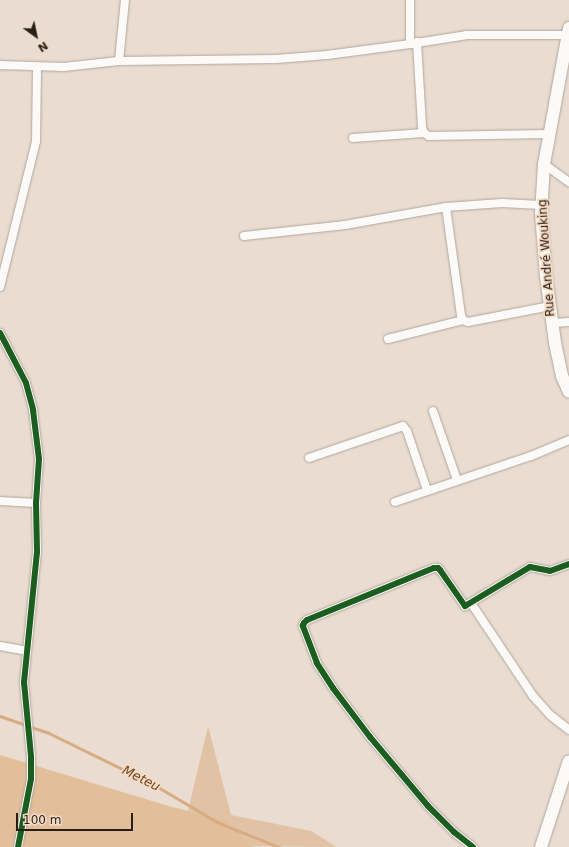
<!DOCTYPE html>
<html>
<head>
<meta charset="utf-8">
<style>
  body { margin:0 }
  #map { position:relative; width:569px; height:847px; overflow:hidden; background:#eadcd0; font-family:"DejaVu Sans",sans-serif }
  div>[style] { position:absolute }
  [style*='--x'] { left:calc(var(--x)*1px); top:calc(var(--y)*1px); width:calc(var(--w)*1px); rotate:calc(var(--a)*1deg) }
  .green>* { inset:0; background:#e2c2a5 }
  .forest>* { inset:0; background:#e3be9a }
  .stream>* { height:2.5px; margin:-1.25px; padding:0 1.25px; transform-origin:1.25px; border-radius:1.25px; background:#d8ac82 }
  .roads { filter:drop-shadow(0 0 1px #b0a69d) drop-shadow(0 0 1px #b0a69d) }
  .street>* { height:8px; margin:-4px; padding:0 4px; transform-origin:4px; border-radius:4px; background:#fcfaf8 }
  .secondary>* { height:12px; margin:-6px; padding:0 6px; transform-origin:6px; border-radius:6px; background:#fcfaf8 }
  .cycleway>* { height:6px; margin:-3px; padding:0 3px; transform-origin:3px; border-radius:3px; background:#1b5e20 }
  span { translate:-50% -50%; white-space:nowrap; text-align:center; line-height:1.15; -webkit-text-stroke:3.5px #f4dbc5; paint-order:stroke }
  .street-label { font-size:12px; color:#271e16 }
  .water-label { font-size:13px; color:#6f481f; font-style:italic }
  .north { position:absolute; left:16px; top:16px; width:40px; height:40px; -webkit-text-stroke:3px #f4dbc5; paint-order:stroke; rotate:147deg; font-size:11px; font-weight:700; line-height:16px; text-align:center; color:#271e16 }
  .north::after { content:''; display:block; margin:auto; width:14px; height:18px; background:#271e16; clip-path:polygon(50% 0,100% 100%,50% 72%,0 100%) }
  .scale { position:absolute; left:16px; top:813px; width:117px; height:18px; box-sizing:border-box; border:2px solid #271e16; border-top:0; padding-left:5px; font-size:12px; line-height:14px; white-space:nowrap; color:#271e16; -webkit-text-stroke:3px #f4dbc5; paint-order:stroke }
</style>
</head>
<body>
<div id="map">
  <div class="green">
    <div style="clip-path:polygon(208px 726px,231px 815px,311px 831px,337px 847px,251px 846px,227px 820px,188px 811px)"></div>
  </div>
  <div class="forest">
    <div style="clip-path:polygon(0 755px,172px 807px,227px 820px,251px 846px,259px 847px,0 847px)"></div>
  </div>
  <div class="stream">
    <div style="--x:0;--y:716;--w:28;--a:19"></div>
    <div style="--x:31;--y:727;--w:19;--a:18"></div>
    <div style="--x:49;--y:733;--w:116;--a:26.1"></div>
    <div style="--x:153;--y:784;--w:77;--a:30.6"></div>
    <div style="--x:219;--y:823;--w:65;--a:21.8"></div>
  </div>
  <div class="roads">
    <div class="street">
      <div style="--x:410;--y:0;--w:44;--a:90"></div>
      <div style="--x:410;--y:44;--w:58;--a:-9"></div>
      <div style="--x:467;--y:35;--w:100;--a:0"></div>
      <div style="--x:417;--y:42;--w:85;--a:86.6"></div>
      <div style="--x:422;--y:127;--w:6;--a:72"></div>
      <div style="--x:424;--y:133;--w:6;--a:31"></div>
      <div style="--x:429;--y:136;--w:119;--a:-1"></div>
      <div style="--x:119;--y:61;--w:61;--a:-84.4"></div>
      <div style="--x:0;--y:65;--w:64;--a:1.8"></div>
      <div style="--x:64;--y:67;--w:55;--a:-6.2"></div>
      <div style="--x:119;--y:61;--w:157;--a:-0.7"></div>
      <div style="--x:276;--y:59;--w:51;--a:-4.5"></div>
      <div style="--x:327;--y:55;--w:84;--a:-7.5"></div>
      <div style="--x:353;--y:138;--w:71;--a:-4"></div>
      <div style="--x:544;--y:164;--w:31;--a:36"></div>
      <div style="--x:446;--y:207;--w:109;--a:82.1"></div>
      <div style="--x:461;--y:315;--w:5;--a:68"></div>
      <div style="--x:244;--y:236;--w:102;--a:-6.2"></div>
      <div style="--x:345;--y:225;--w:103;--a:-10.1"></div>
      <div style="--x:446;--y:207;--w:56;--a:-4.1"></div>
      <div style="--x:502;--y:203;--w:39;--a:3"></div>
      <div style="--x:0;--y:287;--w:150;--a:-76.1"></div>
      <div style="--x:36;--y:141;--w:74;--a:-89.2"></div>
      <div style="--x:552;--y:323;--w:17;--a:-3"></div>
      <div style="--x:0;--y:333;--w:56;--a:62.5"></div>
      <div style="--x:26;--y:383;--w:28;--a:75"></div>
      <div style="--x:33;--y:410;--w:49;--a:83"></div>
      <div style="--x:39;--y:459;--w:44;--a:93.9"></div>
      <div style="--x:36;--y:503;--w:49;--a:88.8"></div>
      <div style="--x:37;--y:552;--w:131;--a:95.7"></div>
      <div style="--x:24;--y:682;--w:74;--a:84.6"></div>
      <div style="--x:31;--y:756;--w:23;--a:90"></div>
      <div style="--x:31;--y:779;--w:69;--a:100.8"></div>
      <div style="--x:388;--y:339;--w:77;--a:-14.2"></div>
      <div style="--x:463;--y:320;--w:5;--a:22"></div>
      <div style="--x:468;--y:322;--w:84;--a:-11"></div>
      <div style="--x:433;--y:411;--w:73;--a:70.8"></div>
      <div style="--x:309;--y:458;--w:99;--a:-18.8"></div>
      <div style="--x:403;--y:426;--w:6;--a:51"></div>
      <div style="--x:407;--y:431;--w:62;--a:71.3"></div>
      <div style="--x:0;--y:501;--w:36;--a:3"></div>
      <div style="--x:395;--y:502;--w:144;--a:-18.7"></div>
      <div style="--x:531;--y:456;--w:41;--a:-22.8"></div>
      <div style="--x:471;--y:603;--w:112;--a:56.3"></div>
      <div style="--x:533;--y:696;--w:25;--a:48"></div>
      <div style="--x:550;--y:715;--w:24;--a:38"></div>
      <div style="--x:0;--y:646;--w:27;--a:10"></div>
      <div style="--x:473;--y:847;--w:24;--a:-142"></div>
      <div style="--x:454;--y:832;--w:37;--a:-135"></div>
      <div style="--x:428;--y:806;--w:90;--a:-130"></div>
      <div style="--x:370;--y:737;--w:61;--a:-127.1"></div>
      <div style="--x:333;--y:688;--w:30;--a:-123"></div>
      <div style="--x:317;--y:663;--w:40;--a:-111"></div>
      <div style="--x:303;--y:626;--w:3;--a:-72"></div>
      <div style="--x:304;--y:623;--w:4;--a:-45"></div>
      <div style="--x:307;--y:620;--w:137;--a:-22.3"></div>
      <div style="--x:434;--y:568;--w:4;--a:0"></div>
      <div style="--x:438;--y:568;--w:3;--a:45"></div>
      <div style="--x:440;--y:570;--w:44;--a:55.2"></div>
      <div style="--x:465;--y:606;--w:76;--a:-31"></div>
      <div style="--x:530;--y:567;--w:20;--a:11"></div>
      <div style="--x:550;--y:571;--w:20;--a:-20"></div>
    </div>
    <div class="secondary">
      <div style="--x:569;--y:28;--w:138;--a:100.4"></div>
      <div style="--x:544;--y:164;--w:50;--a:93.4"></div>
      <div style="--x:541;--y:214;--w:62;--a:85.4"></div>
      <div style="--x:546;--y:276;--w:68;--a:82.3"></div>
      <div style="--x:555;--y:343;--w:34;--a:78"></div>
      <div style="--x:562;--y:376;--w:17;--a:66"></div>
      <div style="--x:541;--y:847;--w:90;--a:-72"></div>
    </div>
  </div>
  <div class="cycleway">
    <div style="--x:0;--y:333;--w:56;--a:62.5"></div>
    <div style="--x:26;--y:383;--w:28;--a:75"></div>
    <div style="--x:33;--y:410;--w:49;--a:83"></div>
    <div style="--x:39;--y:459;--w:44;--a:93.9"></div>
    <div style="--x:36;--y:503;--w:49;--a:88.8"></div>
    <div style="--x:37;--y:552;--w:131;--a:95.7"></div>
    <div style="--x:24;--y:682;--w:74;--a:84.6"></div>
    <div style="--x:31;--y:756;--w:23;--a:90"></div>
    <div style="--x:31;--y:779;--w:69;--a:100.8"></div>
    <div style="--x:473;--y:847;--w:24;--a:-142"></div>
    <div style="--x:454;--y:832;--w:37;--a:-135"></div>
    <div style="--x:428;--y:806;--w:90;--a:-130"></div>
    <div style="--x:370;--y:737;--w:61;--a:-127.1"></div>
    <div style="--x:333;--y:688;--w:30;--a:-123"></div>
    <div style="--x:317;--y:663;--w:40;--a:-111"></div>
    <div style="--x:303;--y:626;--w:3;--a:-72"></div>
    <div style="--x:304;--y:623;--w:4;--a:-45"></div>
    <div style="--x:307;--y:620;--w:137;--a:-22.3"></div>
    <div style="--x:434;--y:568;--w:4;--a:0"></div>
    <div style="--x:438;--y:568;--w:3;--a:45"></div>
    <div style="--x:440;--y:570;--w:44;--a:55.2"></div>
    <div style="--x:465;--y:606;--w:76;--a:-31"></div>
    <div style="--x:530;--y:567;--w:20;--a:11"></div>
    <div style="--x:550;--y:571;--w:20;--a:-20"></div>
  </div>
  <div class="street-label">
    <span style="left:547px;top:258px;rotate:-94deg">Rue André Wouking</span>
  </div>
  <div class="water-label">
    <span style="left:141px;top:779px;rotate:27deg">Meteu</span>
  </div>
  <div class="north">N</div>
  <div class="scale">100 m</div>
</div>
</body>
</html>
